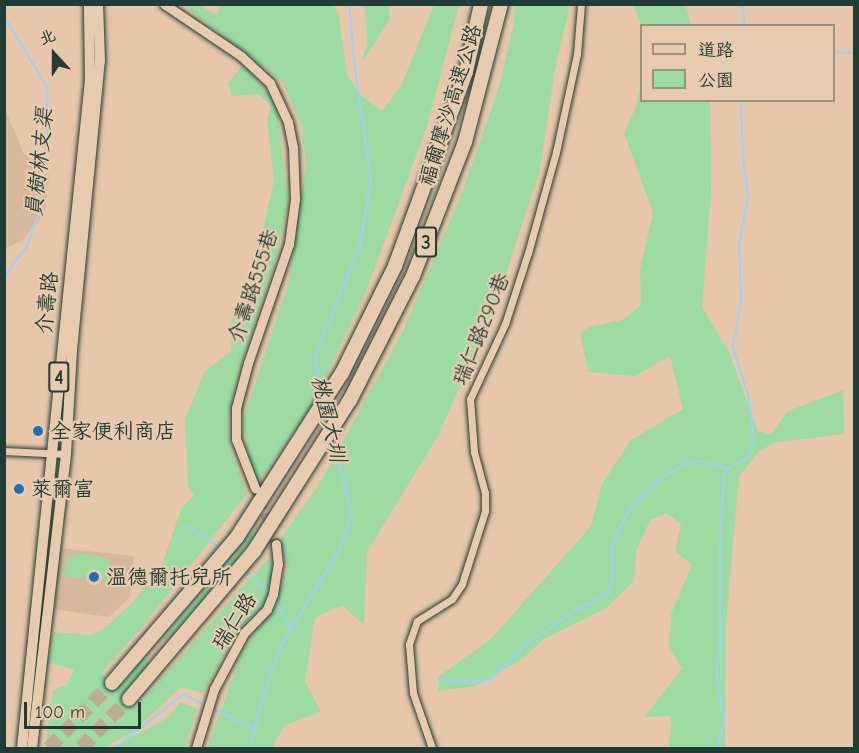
<!DOCTYPE html>
<html>
<head>
<meta charset="utf-8">
<style>
  body { margin:0 }
  #map { position:relative; width:859px; height:753px; overflow:hidden; background:#e7c6aa; font-family:"Comic Neue","LXGW WenKai TC",sans-serif }
  div>[style] { position:absolute }
  [style*='--x'] { left:calc(var(--x)*1px); top:calc(var(--y)*1px); width:calc(var(--w)*1px); rotate:calc(var(--a)*1deg) }
  .built>* { inset:0; background:#d8b89d }
  .green>* { inset:0; background:#9edba3 }
  .stream>* { height:2px; margin:-1px; padding:0 1px; transform-origin:1px; border-radius:1px; background:#9dd0fa }
  .tertiary-tunnel>* { height:9px; margin-top:-4.5px; transform-origin:0; background:repeating-linear-gradient(90deg,#bfab92 0 9px,transparent 0 13.5px) }
  .motorway-tunnel>* { height:14px; margin-top:-7px; transform-origin:0; background:repeating-linear-gradient(90deg,#bfab92 0 14px,transparent 0 21px) }
  .roads { filter:drop-shadow(0 0 2px #1f3d34) drop-shadow(0 0 2px #1f3d34) }
  .minor>* { height:7px; margin:-3.5px; padding:0 3.5px; transform-origin:3.5px; border-radius:3.5px; background:#e8cbaf }
  .tertiary>* { height:9px; margin:-4.5px; padding:0 4.5px; transform-origin:4.5px; border-radius:4.5px; background:#e8cbaf }
  .primary>* { height:10px; margin:-5px; padding:0 5px; transform-origin:5px; border-radius:5px; background:#e8cbaf }
  .motorway>* { height:14px; margin:-7px; padding:0 7px; transform-origin:7px; border-radius:7px; background:#e8cbaf }
  .dots>* { width:16px; height:16px; translate:-50% -50%; box-sizing:border-box; border:3px solid #e8cbaf; border-radius:50% }
  span { translate:-50% -50%; white-space:nowrap; text-align:center; line-height:1.15; -webkit-text-stroke:4.5px #e8cbaf; paint-order:stroke }
  .shield-label span { padding:2px 4px; background:#e8cbaf; border:2px solid; border-radius:4px; -webkit-text-stroke-width:0 }
  .shield-label { font-size:20px; color:#1f3d34; font-weight:700 }
  .street-label { font-size:21px; color:#1f3d34 }
  .poi-label { font-size:21px; color:#1f3d34 }
  .left { translate:0 -50%; text-align:left }
  .water-label { font-size:22px; color:#25443e; font-style:italic }
  .frame { position:absolute; inset:0; border:6px solid #1f3d34; pointer-events:none }
  .legend { position:absolute; left:640px; top:24px; width:195px; height:78px; box-sizing:border-box; background:#e8cbaf; border:2px solid #98927e; margin:0; padding:8px 10px; list-style:none; font-size:18px; color:#1f3d34 }
  .legend li { display:flex; align-items:center; gap:12px; height:30px }
  .legend b { width:30px; border:2px solid #98927e }
  .north { position:absolute; left:24px; top:24px; width:60px; height:60px; -webkit-text-stroke:4px #e8cbaf; paint-order:stroke; rotate:339deg; font-size:16px; font-weight:700; line-height:24px; text-align:center; color:#1f3d34 }
  .north::after { content:''; display:block; margin:auto; width:21px; height:27px; background:#1f3d34; clip-path:polygon(50% 0,100% 100%,50% 72%,0 100%) }
  .scale { position:absolute; left:24px; top:702px; width:117px; height:27px; box-sizing:border-box; border:3px solid #1f3d34; border-top:0; padding-left:8px; font-size:18px; line-height:21px; white-space:nowrap; color:#1f3d34; -webkit-text-stroke:4px #e8cbaf; paint-order:stroke }
</style>
</head>
<body>
<div id="map">
  <div class="built">
    <div style="clip-path:polygon(4px 107px,23px 152px,49px 176px,45px 212px,23px 240px,5px 249px)"></div>
    <div style="clip-path:polygon(59px 548px,134px 556px,130px 597px,109px 617px,51px 609px)"></div>
  </div>
  <div class="green">
    <div style="clip-path:polygon(189px 5px,198px 5px,217px 15px,220px 5px,333px 5px,338px 11px,347px 74px,359px 94px,382px 111px,401px 86px,434px 5px,459px 5px,427px 126px,368px 287px,312px 406px,259px 482px,250px 465px,243px 420px,289px 281px,306px 165px,302px 128px,283px 82px,187px 8px)"></div>
    <div style="clip-path:polygon(365px 5px,389px 5px,390px 19px,361px 64px,367px 44px)"></div>
    <div style="clip-path:polygon(515px 5px,570px 5px,555px 69px,540px 170px,493px 313px,438px 436px,367px 552px,364px 625px,342px 605px,315px 618px,305px 682px,321px 712px,285px 725px,272px 748px,207px 748px,243px 650px,276px 604px,288px 566px,279px 544px,281px 538px,318px 486px,403px 331px,462px 193px,498px 90px,514px 24px)"></div>
    <div style="clip-path:polygon(633px 5px,686px 5px,691px 25px,642px 26px)"></div>
    <div style="clip-path:polygon(241px 67px,247px 69px,273px 99px,278px 116px,288px 204px,277px 255px,234px 387px,228px 425px,231px 448px,247px 494px,142px 627px,101px 673px,114px 686px,142px 659px,147px 659px,148px 664px,123px 695px,135px 708px,270px 556px,275px 566px,266px 603px,238px 630px,203px 693px,181px 687px,133px 732px,104px 748px,45px 748px,53px 690px,67px 685px,74px 669px,49px 663px,54px 632px,92px 635px,106px 627px,135px 600px,163px 562px,181px 509px,194px 495px,188px 487px,185px 419px,205px 371px,231px 351px,232px 308px,243px 311px,248px 298px,274px 180px,267px 120px,271px 106px,259px 94px,232px 96px,228px 83px)"></div>
    <div style="clip-path:polygon(641px 83px,642px 100px,710px 101px,711px 191px,702px 307px,729px 352px,758px 431px,771px 434px,788px 411px,843px 390px,844px 434px,777px 442px,759px 451px,739px 477px,726px 625px,725px 748px,669px 748px,671px 716px,644px 717px,682px 669px,669px 646px,671px 614px,692px 565px,675px 551px,681px 524px,666px 513px,650px 520px,636px 552px,634px 581px,605px 609px,544px 639px,522px 659px,476px 686px,438px 691px,439px 676px,491px 639px,591px 526px,602px 484px,631px 440px,683px 409px,670px 356px,635px 376px,588px 372px,580px 333px,589px 327px,622px 320px,641px 305px,640px 269px,653px 213px,624px 133px,636px 107px)"></div>
    <div style="clip-path:polygon(250px 532px,257px 533px,197px 607px,164px 642px,164px 637px)"></div>
    <div style="clip-path:polygon(76px 553px,104px 557px,113px 567px,111px 574px,117px 574px,117px 581px,62px 576px,62px 569px,66px 570px,67px 559px)"></div>
    <div style="clip-path:polygon(181px 702px,197px 709px,185px 748px,111px 748px,167px 718px)"></div>
  </div>
  <div class="stream">
    <div style="--x:742;--y:4;--w:22;--a:82"></div>
    <div style="--x:4;--y:16;--w:83;--a:58.8"></div>
    <div style="--x:47;--y:87;--w:47;--a:90"></div>
    <div style="--x:47;--y:134;--w:81;--a:96.3"></div>
    <div style="--x:38;--y:215;--w:33;--a:110"></div>
    <div style="--x:27;--y:246;--w:39;--a:127"></div>
    <div style="--x:834;--y:52;--w:20;--a:3"></div>
    <div style="--x:323;--y:394;--w:36;--a:-104"></div>
    <div style="--x:314;--y:359;--w:123;--a:-68"></div>
    <div style="--x:360;--y:245;--w:68;--a:-80.7"></div>
    <div style="--x:371;--y:178;--w:101;--a:-98.5"></div>
    <div style="--x:356;--y:78;--w:74;--a:-95.4"></div>
    <div style="--x:327;--y:408;--w:12;--a:76"></div>
    <div style="--x:186;--y:525;--w:42;--a:33.3"></div>
    <div style="--x:245;--y:569;--w:37;--a:47"></div>
    <div style="--x:274;--y:600;--w:22;--a:56"></div>
    <div style="--x:286;--y:618;--w:12;--a:70"></div>
    <div style="--x:445;--y:682;--w:44;--a:-2.6"></div>
    <div style="--x:489;--y:680;--w:52;--a:-43.5"></div>
    <div style="--x:527;--y:644;--w:60;--a:-34.8"></div>
    <div style="--x:576;--y:610;--w:36;--a:-27"></div>
    <div style="--x:608;--y:594;--w:22;--a:-77"></div>
    <div style="--x:613;--y:573;--w:23;--a:-95"></div>
    <div style="--x:611;--y:550;--w:12;--a:-76"></div>
    <div style="--x:614;--y:538;--w:33;--a:-61"></div>
    <div style="--x:630;--y:509;--w:44;--a:-45"></div>
    <div style="--x:661;--y:478;--w:31;--a:-29"></div>
    <div style="--x:688;--y:463;--w:10;--a:-11"></div>
    <div style="--x:698;--y:461;--w:31;--a:15"></div>
    <div style="--x:213;--y:708;--w:47;--a:28.2"></div>
    <div style="--x:115;--y:748;--w:88;--a:-38"></div>
    <div style="--x:184;--y:694;--w:24;--a:28"></div>
    <div style="--x:250;--y:748;--w:50;--a:-76.2"></div>
    <div style="--x:262;--y:699;--w:53;--a:-71.2"></div>
    <div style="--x:279;--y:649;--w:117;--a:-58.6"></div>
    <div style="--x:340;--y:549;--w:36;--a:-72"></div>
    <div style="--x:351;--y:515;--w:82;--a:-102.7"></div>
    <div style="--x:717;--y:748;--w:30;--a:-75"></div>
    <div style="--x:725;--y:719;--w:32;--a:-103"></div>
    <div style="--x:718;--y:688;--w:20;--a:-93"></div>
    <div style="--x:717;--y:668;--w:27;--a:-84"></div>
    <div style="--x:720;--y:641;--w:97;--a:-90"></div>
    <div style="--x:720;--y:544;--w:69;--a:-86.7"></div>
    <div style="--x:724;--y:475;--w:7;--a:-56"></div>
    <div style="--x:728;--y:469;--w:23;--a:-31"></div>
    <div style="--x:748;--y:457;--w:18;--a:-71"></div>
    <div style="--x:754;--y:440;--w:45;--a:-97.6"></div>
    <div style="--x:748;--y:395;--w:50;--a:-107.4"></div>
    <div style="--x:733;--y:347;--w:49;--a:-80.5"></div>
    <div style="--x:741;--y:299;--w:53;--a:-92.2"></div>
    <div style="--x:739;--y:246;--w:52;--a:-80"></div>
    <div style="--x:748;--y:195;--w:34;--a:-98"></div>
    <div style="--x:743;--y:161;--w:61;--a:-91.9"></div>
  </div>
  <div class="tertiary-tunnel">
    <div style="--x:255;--y:488;--w:60;--a:69.4"></div>
  </div>
  <div class="motorway-tunnel">
    <div style="--x:49;--y:748;--w:91;--a:-45.9"></div>
    <div style="--x:81;--y:748;--w:69;--a:-45.6"></div>
  </div>
  <div class="roads">
    <div class="minor">
      <div style="--x:4;--y:451;--w:62;--a:2.8"></div>
      <div style="--x:432;--y:748;--w:58;--a:-109.1"></div>
      <div style="--x:413;--y:693;--w:49;--a:-94.7"></div>
      <div style="--x:409;--y:644;--w:24;--a:-71"></div>
      <div style="--x:417;--y:621;--w:41;--a:-32.2"></div>
      <div style="--x:452;--y:599;--w:18;--a:-56"></div>
      <div style="--x:462;--y:584;--w:77;--a:-72.5"></div>
      <div style="--x:485;--y:511;--w:18;--a:-90"></div>
      <div style="--x:485;--y:493;--w:42;--a:-105"></div>
      <div style="--x:474;--y:452;--w:53;--a:-94.3"></div>
      <div style="--x:470;--y:399;--w:83;--a:-65"></div>
      <div style="--x:505;--y:324;--w:75;--a:-72.1"></div>
      <div style="--x:528;--y:253;--w:105;--a:-74.5"></div>
      <div style="--x:556;--y:152;--w:100;--a:-77.9"></div>
      <div style="--x:577;--y:54;--w:50;--a:-85.4"></div>
    </div>
    <div class="tertiary">
      <div style="--x:164;--y:4;--w:93;--a:34"></div>
      <div style="--x:241;--y:56;--w:40;--a:43"></div>
      <div style="--x:270;--y:83;--w:43;--a:65.2"></div>
      <div style="--x:288;--y:122;--w:25;--a:79"></div>
      <div style="--x:293;--y:147;--w:52;--a:87.8"></div>
      <div style="--x:295;--y:199;--w:45;--a:97.6"></div>
      <div style="--x:289;--y:244;--w:126;--a:109"></div>
      <div style="--x:248;--y:363;--w:47;--a:104.9"></div>
      <div style="--x:236;--y:408;--w:31;--a:90"></div>
      <div style="--x:236;--y:439;--w:53;--a:68.8"></div>
      <div style="--x:196;--y:748;--w:62;--a:-73"></div>
      <div style="--x:214;--y:689;--w:64;--a:-61.8"></div>
      <div style="--x:244;--y:633;--w:33;--a:-46"></div>
      <div style="--x:267;--y:609;--w:16;--a:-68"></div>
      <div style="--x:273;--y:594;--w:30;--a:-81"></div>
      <div style="--x:278;--y:564;--w:20;--a:-96"></div>
    </div>
    <div class="primary">
      <div style="--x:22;--y:748;--w:671;--a:-84.19"></div>
      <div style="--x:90;--y:80;--w:76;--a:-90.8"></div>
      <div style="--x:32;--y:748;--w:296;--a:-83.4"></div>
      <div style="--x:66;--y:454;--w:104;--a:-86.7"></div>
      <div style="--x:72;--y:350;--w:290;--a:-84.5"></div>
      <div style="--x:100;--y:61;--w:57;--a:-92"></div>
    </div>
    <div class="motorway">
      <div style="--x:112;--y:683;--w:192;--a:-49.4"></div>
      <div style="--x:237;--y:537;--w:195;--a:-57.4"></div>
      <div style="--x:342;--y:373;--w:119;--a:-63.6"></div>
      <div style="--x:395;--y:266;--w:207;--a:-69.9"></div>
      <div style="--x:466;--y:72;--w:70;--a:-77.6"></div>
      <div style="--x:129;--y:699;--w:194;--a:-49.8"></div>
      <div style="--x:254;--y:551;--w:179;--a:-57.6"></div>
      <div style="--x:350;--y:400;--w:139;--a:-63.1"></div>
      <div style="--x:413;--y:276;--w:144;--a:-68.8"></div>
      <div style="--x:465;--y:142;--w:143;--a:-75.4"></div>
    </div>
  </div>
  <div class="dots">
    <div style="left:38px;top:431px;background:#1f6fb2"></div>
    <div style="left:19px;top:489px;background:#1f6fb2"></div>
    <div style="left:94px;top:577px;background:#1f6fb2"></div>
  </div>
  <div class="shield-label">
    <span style="left:426px;top:242px">3</span>
    <span style="left:59px;top:377px">4</span>
  </div>
  <div class="street-label">
    <span style="left:450px;top:105px;rotate:-73deg">福爾摩沙高速公路</span>
    <span style="left:253px;top:286px;rotate:-72deg">介壽路555巷</span>
    <span style="left:47px;top:303px;rotate:-84deg">介壽路</span>
    <span style="left:481px;top:329px;rotate:-68deg">瑞仁路290巷</span>
    <span style="left:234px;top:621px;rotate:-57deg">瑞仁路</span>
  </div>
  <div class="poi-label">
    <span class="left" style="left:50px;top:431px">全家便利商店</span>
    <span class="left" style="left:31px;top:489px">萊爾富</span>
    <span class="left" style="left:106px;top:577px">溫德爾托兒所</span>
  </div>
  <div class="water-label">
    <span style="left:40px;top:163px;rotate:-84deg">員樹林支渠</span>
    <span style="left:328px;top:419px;rotate:77deg">桃園大圳</span>
  </div>
  <div class="frame"></div>
  <ul class="legend">
  <li><b style="height:8px;background:#e8cbaf"></b>道路</li>
  <li><b style="height:16px;background:#9edba3"></b>公園</li>
  </ul>
  <div class="north">北</div>
  <div class="scale">100 m</div>
</div>
</body>
</html>
